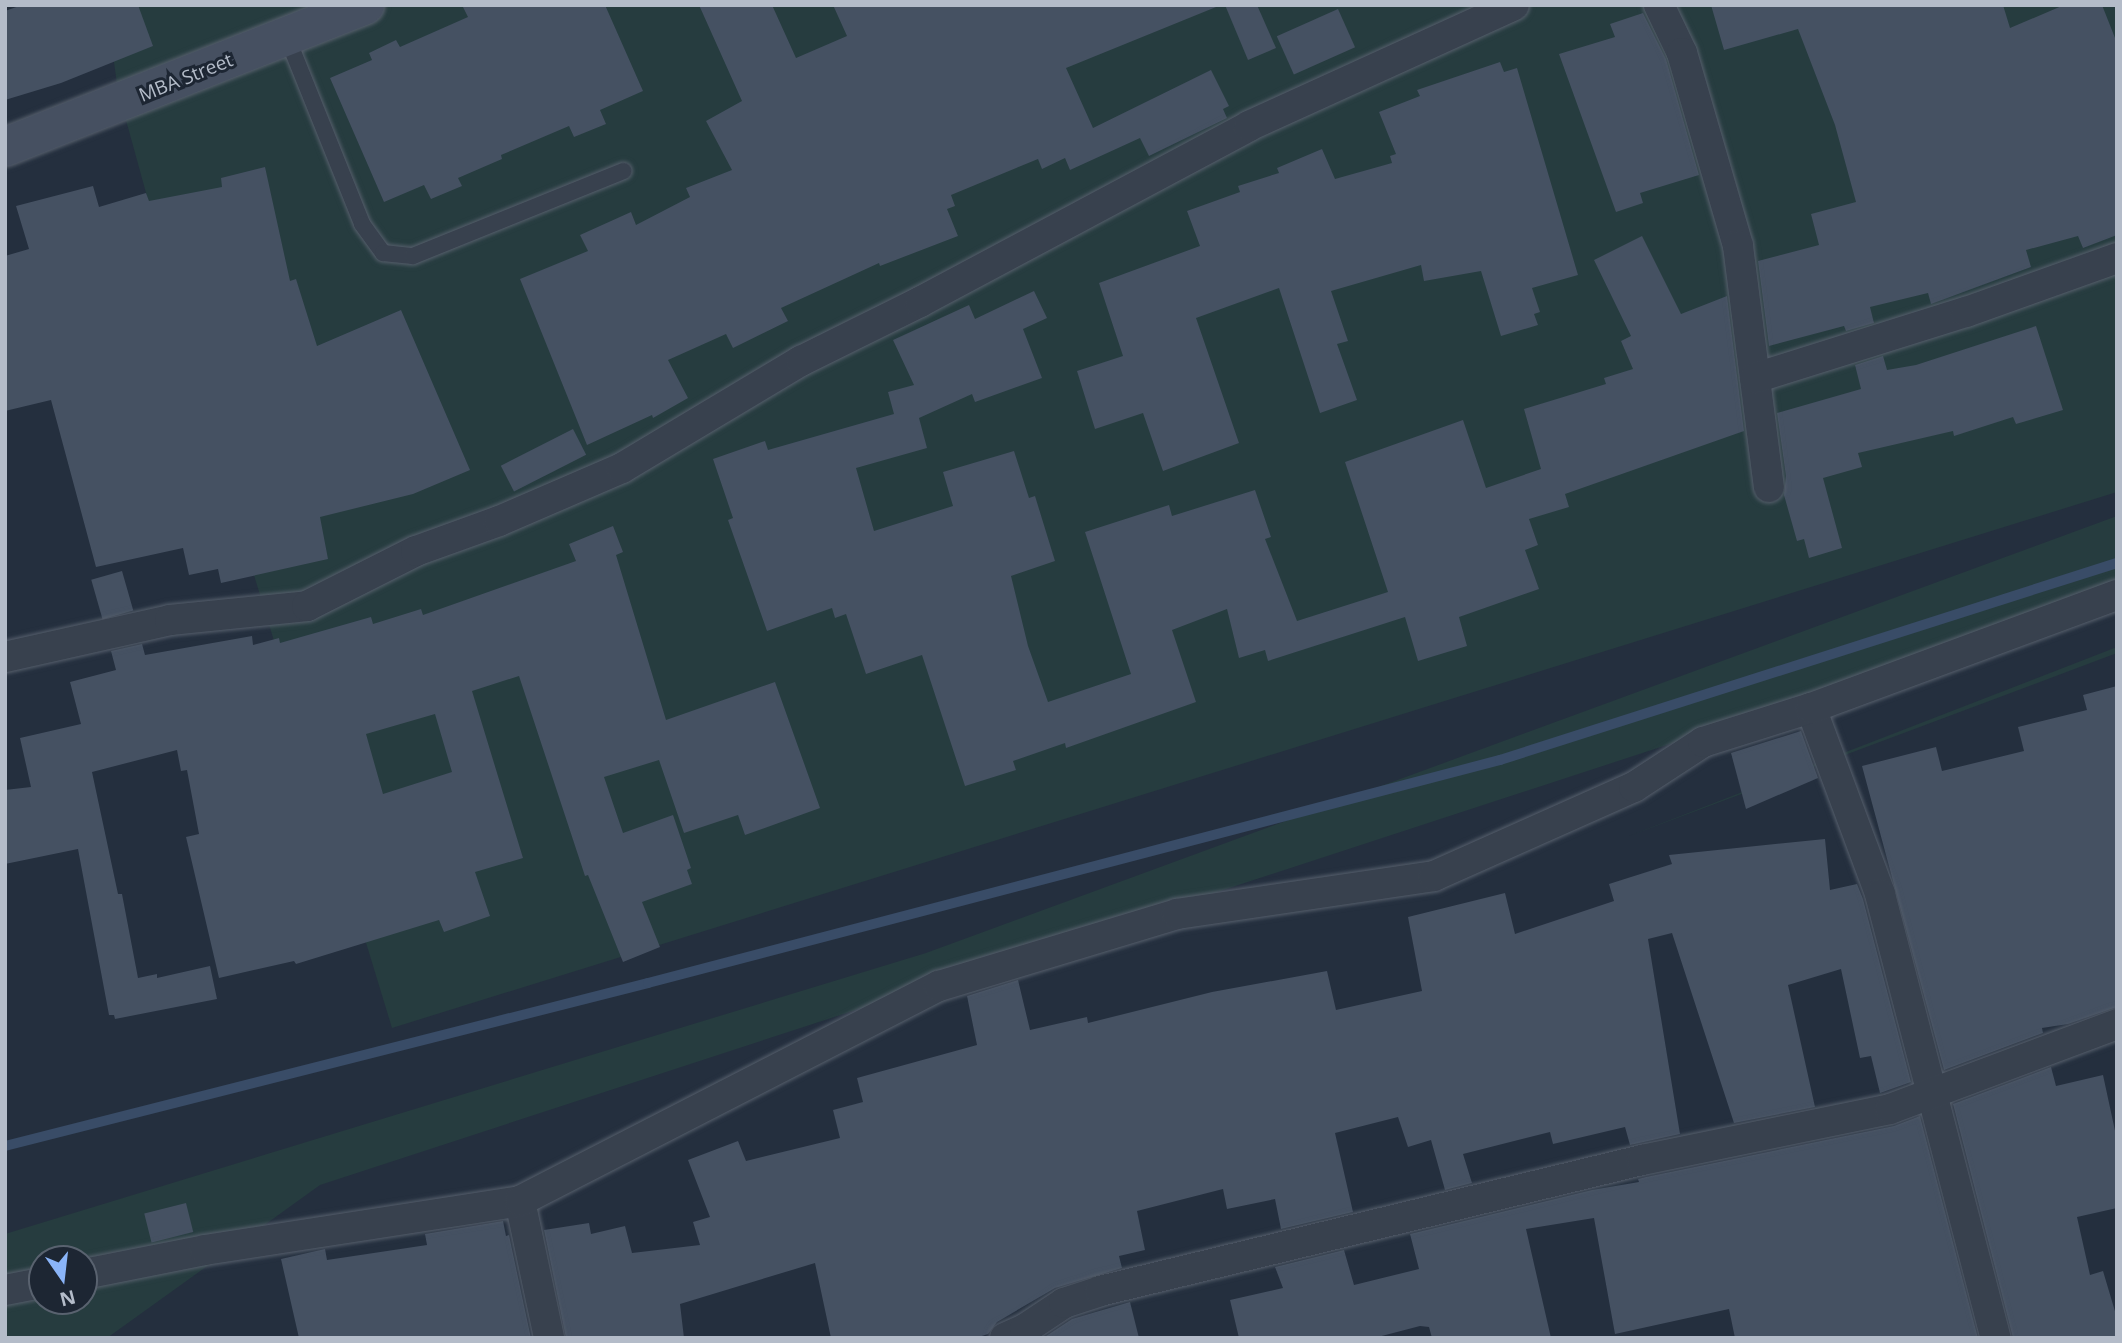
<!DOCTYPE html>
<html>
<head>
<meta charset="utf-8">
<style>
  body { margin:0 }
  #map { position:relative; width:2122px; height:1343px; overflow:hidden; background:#242f3e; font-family:"Open Sans",sans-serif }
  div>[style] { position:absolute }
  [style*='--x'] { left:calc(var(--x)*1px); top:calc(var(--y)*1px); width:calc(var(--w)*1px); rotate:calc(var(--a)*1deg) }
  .green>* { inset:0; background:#263c3f }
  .stream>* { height:10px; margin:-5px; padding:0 5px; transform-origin:5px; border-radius:5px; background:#394c67 }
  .building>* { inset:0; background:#455162; transform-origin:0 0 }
  .roads { filter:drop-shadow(0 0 2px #565f6c) drop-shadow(0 0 2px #565f6c) }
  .lane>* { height:16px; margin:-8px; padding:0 8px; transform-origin:8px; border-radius:8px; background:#38414e }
  .street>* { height:30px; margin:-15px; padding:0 15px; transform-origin:15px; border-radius:15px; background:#38414e }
  .secondary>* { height:38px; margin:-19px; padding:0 19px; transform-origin:19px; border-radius:19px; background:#465061 }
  span { translate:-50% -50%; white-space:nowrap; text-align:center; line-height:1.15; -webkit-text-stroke:6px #1d2633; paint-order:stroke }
  .street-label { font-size:19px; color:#b4bcc9 }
  .frame { position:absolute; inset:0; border:7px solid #b4bcc9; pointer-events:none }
  .north { position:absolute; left:28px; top:1245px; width:70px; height:70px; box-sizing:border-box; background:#1d2633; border:2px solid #59626f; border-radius:50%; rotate:166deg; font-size:19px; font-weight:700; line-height:28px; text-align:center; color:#b4bcc9 }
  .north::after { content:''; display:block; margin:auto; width:24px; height:32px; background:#8ab4f8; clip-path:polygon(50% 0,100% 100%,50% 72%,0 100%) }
</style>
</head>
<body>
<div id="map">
  <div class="green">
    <div style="clip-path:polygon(106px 5px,2117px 5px,2117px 492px,392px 1028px,225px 480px,118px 91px)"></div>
    <div style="clip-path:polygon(evenodd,2117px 516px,2117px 598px,320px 1185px,107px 1338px,5px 1338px,5px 1234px,926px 953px,2117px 516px,42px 1259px,84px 1259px,84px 1301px,42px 1301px,42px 1259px)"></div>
    <div style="clip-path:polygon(2117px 647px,2117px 653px,1629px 836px)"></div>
  </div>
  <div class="stream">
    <div style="--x:5;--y:1146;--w:663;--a:-14.22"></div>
    <div style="--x:648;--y:983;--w:881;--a:-14.67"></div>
    <div style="--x:1500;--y:760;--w:648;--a:-17.71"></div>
  </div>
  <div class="building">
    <div style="clip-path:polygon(22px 5px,138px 5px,153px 46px,61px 83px,5px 100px,5px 11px)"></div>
    <div style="clip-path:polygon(462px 5px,605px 5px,643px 91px,600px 110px,606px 124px,574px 137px,569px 126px,501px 155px,502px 159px,458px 178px,462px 186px,431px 199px,424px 185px,384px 202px,330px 78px,372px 60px,369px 53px,396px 40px,400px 47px,468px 17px)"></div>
    <div style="clip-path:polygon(699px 5px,772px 5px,796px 58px,847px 36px,833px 5px,1221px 5px,1066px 68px,1093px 128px,1211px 70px,1229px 106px,1223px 109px,1227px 118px,1149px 156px,1140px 138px,1070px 170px,1065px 158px,1042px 169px,1038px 159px,951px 195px,955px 206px,947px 209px,958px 236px,880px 266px,879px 263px,781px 308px,788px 321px,733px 348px,726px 334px,668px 360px,688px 398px,653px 418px,652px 415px,587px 445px,520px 279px,588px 251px,580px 235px,631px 212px,636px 225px,690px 197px,686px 188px,732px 170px,706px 121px,742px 101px)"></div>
    <div style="clip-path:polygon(1225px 5px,1257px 5px,1276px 48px,1248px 60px)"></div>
    <div style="clip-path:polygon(1711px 5px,2003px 5px,2010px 28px,2064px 5px,2102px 5px,2117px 43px,2117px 235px,2083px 248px,2078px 236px,2026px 250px,2031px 267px,1931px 304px,1928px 293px,1870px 307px,1874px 323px,1846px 331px,1844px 326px,1769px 346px,1758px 261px,1819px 245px,1811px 214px,1856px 202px,1835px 125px,1798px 29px,1724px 50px)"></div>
    <div style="left:1338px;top:9px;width:42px;height:67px;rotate:66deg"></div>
    <div style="clip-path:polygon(1643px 13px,1666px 59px,1699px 175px,1640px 193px,1643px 203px,1616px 212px,1559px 54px,1615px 37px,1610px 24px)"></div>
    <div style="clip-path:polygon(1500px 62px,1504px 72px,1517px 68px,1578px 275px,1532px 288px,1540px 312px,1534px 314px,1538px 325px,1501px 336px,1481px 271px,1424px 281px,1421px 265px,1331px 291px,1348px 341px,1337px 344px,1357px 400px,1320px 413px,1279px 288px,1196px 318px,1239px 443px,1163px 471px,1143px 413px,1095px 429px,1077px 371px,1123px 356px,1099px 283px,1200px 246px,1187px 211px,1240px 192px,1238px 186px,1279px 173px,1277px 168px,1322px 149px,1335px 179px,1392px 163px,1390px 156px,1396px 154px,1379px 112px,1420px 96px,1417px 90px)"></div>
    <div style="clip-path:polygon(265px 167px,290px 281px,296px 279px,317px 346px,401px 310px,470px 470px,413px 494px,320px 517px,328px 559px,221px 583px,218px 569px,189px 575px,183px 548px,96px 567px,51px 400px,5px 411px,5px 256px,29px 249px,16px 206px,93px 186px,99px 207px,146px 193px,149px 201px,222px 187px,221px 178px)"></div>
    <div style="clip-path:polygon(1642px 236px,1681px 314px,1727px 296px,1744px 431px,1565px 494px,1569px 507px,1529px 519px,1538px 545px,1525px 550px,1539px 589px,1459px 617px,1467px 646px,1418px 661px,1405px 617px,1268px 661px,1265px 650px,1239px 658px,1227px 609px,1172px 630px,1196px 702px,1066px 748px,1065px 743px,1013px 761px,1016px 770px,965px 786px,922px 655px,866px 674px,846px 614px,835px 618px,832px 608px,767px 631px,728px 520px,733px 518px,713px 459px,765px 441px,768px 450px,894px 414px,888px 392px,914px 385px,893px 340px,969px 305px,975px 319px,1034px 291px,1047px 318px,1023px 329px,1042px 378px,975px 402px,972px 394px,919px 418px,927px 448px,856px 468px,874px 531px,953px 506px,943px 472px,1014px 451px,1029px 498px,1035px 496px,1055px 561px,1011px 576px,1028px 646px,1048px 702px,1131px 674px,1085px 532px,1169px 505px,1172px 516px,1255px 490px,1271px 537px,1265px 539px,1297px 621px,1388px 592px,1345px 462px,1463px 420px,1486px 488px,1541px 469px,1524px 409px,1606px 384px,1604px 378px,1633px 369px,1621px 341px,1631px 336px,1594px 260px)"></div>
    <div style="clip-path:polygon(2036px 326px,2063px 410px,2016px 424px,2013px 417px,1954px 436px,1953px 431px,1858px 453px,1862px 467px,1823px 478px,1842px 548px,1809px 558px,1804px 539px,1797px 541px,1784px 495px,1786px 476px,1777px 413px,1861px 389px,1855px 365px,1883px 356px,1887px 370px,1916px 365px)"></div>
    <div style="left:573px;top:429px;width:29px;height:81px;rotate:63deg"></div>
    <div style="clip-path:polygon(evenodd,613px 526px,623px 552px,616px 555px,666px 720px,775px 682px,820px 808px,745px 835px,738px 815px,684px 833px,659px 760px,604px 777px,623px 833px,673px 815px,691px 868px,687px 870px,692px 884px,642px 902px,660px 947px,623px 962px,588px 875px,585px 876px,519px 676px,472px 691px,523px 858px,475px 872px,490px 916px,444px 932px,439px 920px,296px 964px,294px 961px,219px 978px,186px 837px,199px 834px,187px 770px,181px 771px,177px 750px,92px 772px,118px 894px,122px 894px,138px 978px,157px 974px,157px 978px,210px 966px,217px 999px,115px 1019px,114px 1015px,109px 1015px,78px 849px,5px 864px,5px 790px,31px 787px,20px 738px,81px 724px,70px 682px,116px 670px,111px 651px,142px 644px,145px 655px,252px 636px,253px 645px,279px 638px,280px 643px,371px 617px,373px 624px,421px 609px,423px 615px,576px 561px,569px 544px,613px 526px,435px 714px,452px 772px,383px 794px,366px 734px,435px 714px)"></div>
    <div style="left:122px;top:571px;width:41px;height:32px;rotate:74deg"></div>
    <div style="clip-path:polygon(2117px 686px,2117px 1007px,2068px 1024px,2042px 1028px,2043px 1033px,1944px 1070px,1862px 766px,1936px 747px,1942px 771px,2024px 751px,2018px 727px,2087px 710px,2083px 695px)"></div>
    <div style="clip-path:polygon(1801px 731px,1818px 778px,1746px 809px,1731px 753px)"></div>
    <div style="clip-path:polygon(1825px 839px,1830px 890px,1857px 884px,1863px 899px,1911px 1082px,1880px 1093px,1871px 1056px,1860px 1058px,1841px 969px,1788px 985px,1815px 1107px,1734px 1123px,1672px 933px,1648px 939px,1680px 1134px,1630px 1145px,1625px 1127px,1553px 1144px,1550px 1132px,1463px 1154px,1472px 1183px,1445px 1190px,1431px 1140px,1408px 1147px,1398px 1117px,1335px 1133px,1353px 1212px,1281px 1229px,1275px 1199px,1227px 1209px,1223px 1189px,1137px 1211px,1145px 1250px,1119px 1256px,1122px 1268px,1055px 1288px,997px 1322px,988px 1334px,976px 1338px,831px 1338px,815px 1263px,680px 1304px,684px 1338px,566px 1338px,544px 1230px,589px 1223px,591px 1234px,625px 1226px,632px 1253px,700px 1245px,693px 1222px,710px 1217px,688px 1160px,738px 1141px,746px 1161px,840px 1138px,833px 1110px,863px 1102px,857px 1078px,977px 1045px,967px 996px,1018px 980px,1030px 1030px,1087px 1017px,1088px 1023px,1212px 992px,1327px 971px,1336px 1010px,1422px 991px,1408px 917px,1505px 893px,1515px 934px,1614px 901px,1609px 884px,1672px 864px,1669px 855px)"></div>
    <div style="clip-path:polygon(2051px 1067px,2056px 1086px,2103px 1075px,2117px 1140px,2117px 1208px,2077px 1217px,2090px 1275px,2103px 1271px,2117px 1318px,2117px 1338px,2013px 1338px,1953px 1104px)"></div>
    <div style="clip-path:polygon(1920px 1116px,1978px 1338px,1735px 1338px,1729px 1309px,1615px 1334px,1594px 1218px,1526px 1229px,1551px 1338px,1432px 1338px,1429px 1327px,1420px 1326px,1374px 1338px,1239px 1338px,1230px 1300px,1283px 1288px,1275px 1267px,1344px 1250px,1354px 1285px,1419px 1269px,1410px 1234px,1592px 1190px,1639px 1182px,1638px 1179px,1646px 1177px,1894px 1126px)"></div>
    <div style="left:186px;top:1203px;width:30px;height:43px;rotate:76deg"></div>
    <div style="clip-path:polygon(503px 1221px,506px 1236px,509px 1235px,531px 1338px,299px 1338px,281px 1259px,325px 1249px,327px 1260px,427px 1245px,425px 1234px)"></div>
    <div style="clip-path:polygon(1130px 1302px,1139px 1338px,1043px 1338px,1072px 1319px)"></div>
  </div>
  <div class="roads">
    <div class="lane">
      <div style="--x:287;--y:37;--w:201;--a:68.1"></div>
      <div style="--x:362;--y:224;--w:36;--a:54"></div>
      <div style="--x:383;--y:253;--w:30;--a:6"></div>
      <div style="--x:413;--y:256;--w:227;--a:-22"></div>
    </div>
    <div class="street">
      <div style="--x:1659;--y:5;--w:53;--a:64.4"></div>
      <div style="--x:1682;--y:53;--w:201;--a:73.8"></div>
      <div style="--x:1738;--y:246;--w:243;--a:82.7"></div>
      <div style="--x:1755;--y:378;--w:221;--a:-17.4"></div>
      <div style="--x:1966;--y:312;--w:160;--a:-19.7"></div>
      <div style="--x:5;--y:657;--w:169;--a:-12.6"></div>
      <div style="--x:170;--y:620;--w:138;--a:-5.8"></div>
      <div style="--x:307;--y:606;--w:122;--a:-26.8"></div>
      <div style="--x:416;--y:551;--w:88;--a:-19.9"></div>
      <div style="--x:499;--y:521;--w:134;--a:-23.3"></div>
      <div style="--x:622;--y:468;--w:209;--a:-30.9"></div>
      <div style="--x:801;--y:361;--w:133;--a:-26.4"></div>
      <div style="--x:920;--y:302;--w:373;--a:-28.1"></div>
      <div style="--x:1249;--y:126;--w:291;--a:-24.5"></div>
      <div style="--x:1811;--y:708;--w:198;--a:69.6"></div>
      <div style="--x:1880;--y:894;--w:459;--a:75.4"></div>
      <div style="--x:520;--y:1201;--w:140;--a:78"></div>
      <div style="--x:84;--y:1274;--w:123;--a:-11.2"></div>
      <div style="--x:205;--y:1250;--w:319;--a:-8.8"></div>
      <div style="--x:520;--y:1201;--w:471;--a:-27.2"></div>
      <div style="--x:939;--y:986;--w:249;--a:-16.8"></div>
      <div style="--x:1177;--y:914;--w:260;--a:-8.4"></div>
      <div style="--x:1434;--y:876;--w:219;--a:-24"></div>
      <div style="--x:1634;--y:787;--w:82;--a:-33.1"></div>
      <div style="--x:1703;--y:742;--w:113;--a:-17.5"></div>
      <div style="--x:1811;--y:708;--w:326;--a:-20.3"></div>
      <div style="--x:5;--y:1290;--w:38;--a:-11"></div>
      <div style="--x:1005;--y:1338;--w:22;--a:-24"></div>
      <div style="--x:1025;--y:1329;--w:47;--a:-33.7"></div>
      <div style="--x:1064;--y:1303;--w:38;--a:-18"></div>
      <div style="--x:1100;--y:1291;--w:558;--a:-13.59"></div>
      <div style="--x:1642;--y:1160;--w:253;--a:-11.6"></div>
      <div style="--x:1890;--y:1109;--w:242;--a:-20.5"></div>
    </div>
    <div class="secondary">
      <div style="--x:5;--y:147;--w:387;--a:-21.5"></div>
    </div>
  </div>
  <div class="street-label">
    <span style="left:186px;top:78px;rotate:-22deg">MBA Street</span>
  </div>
  <div class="frame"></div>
  <div class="north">N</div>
</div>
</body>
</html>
